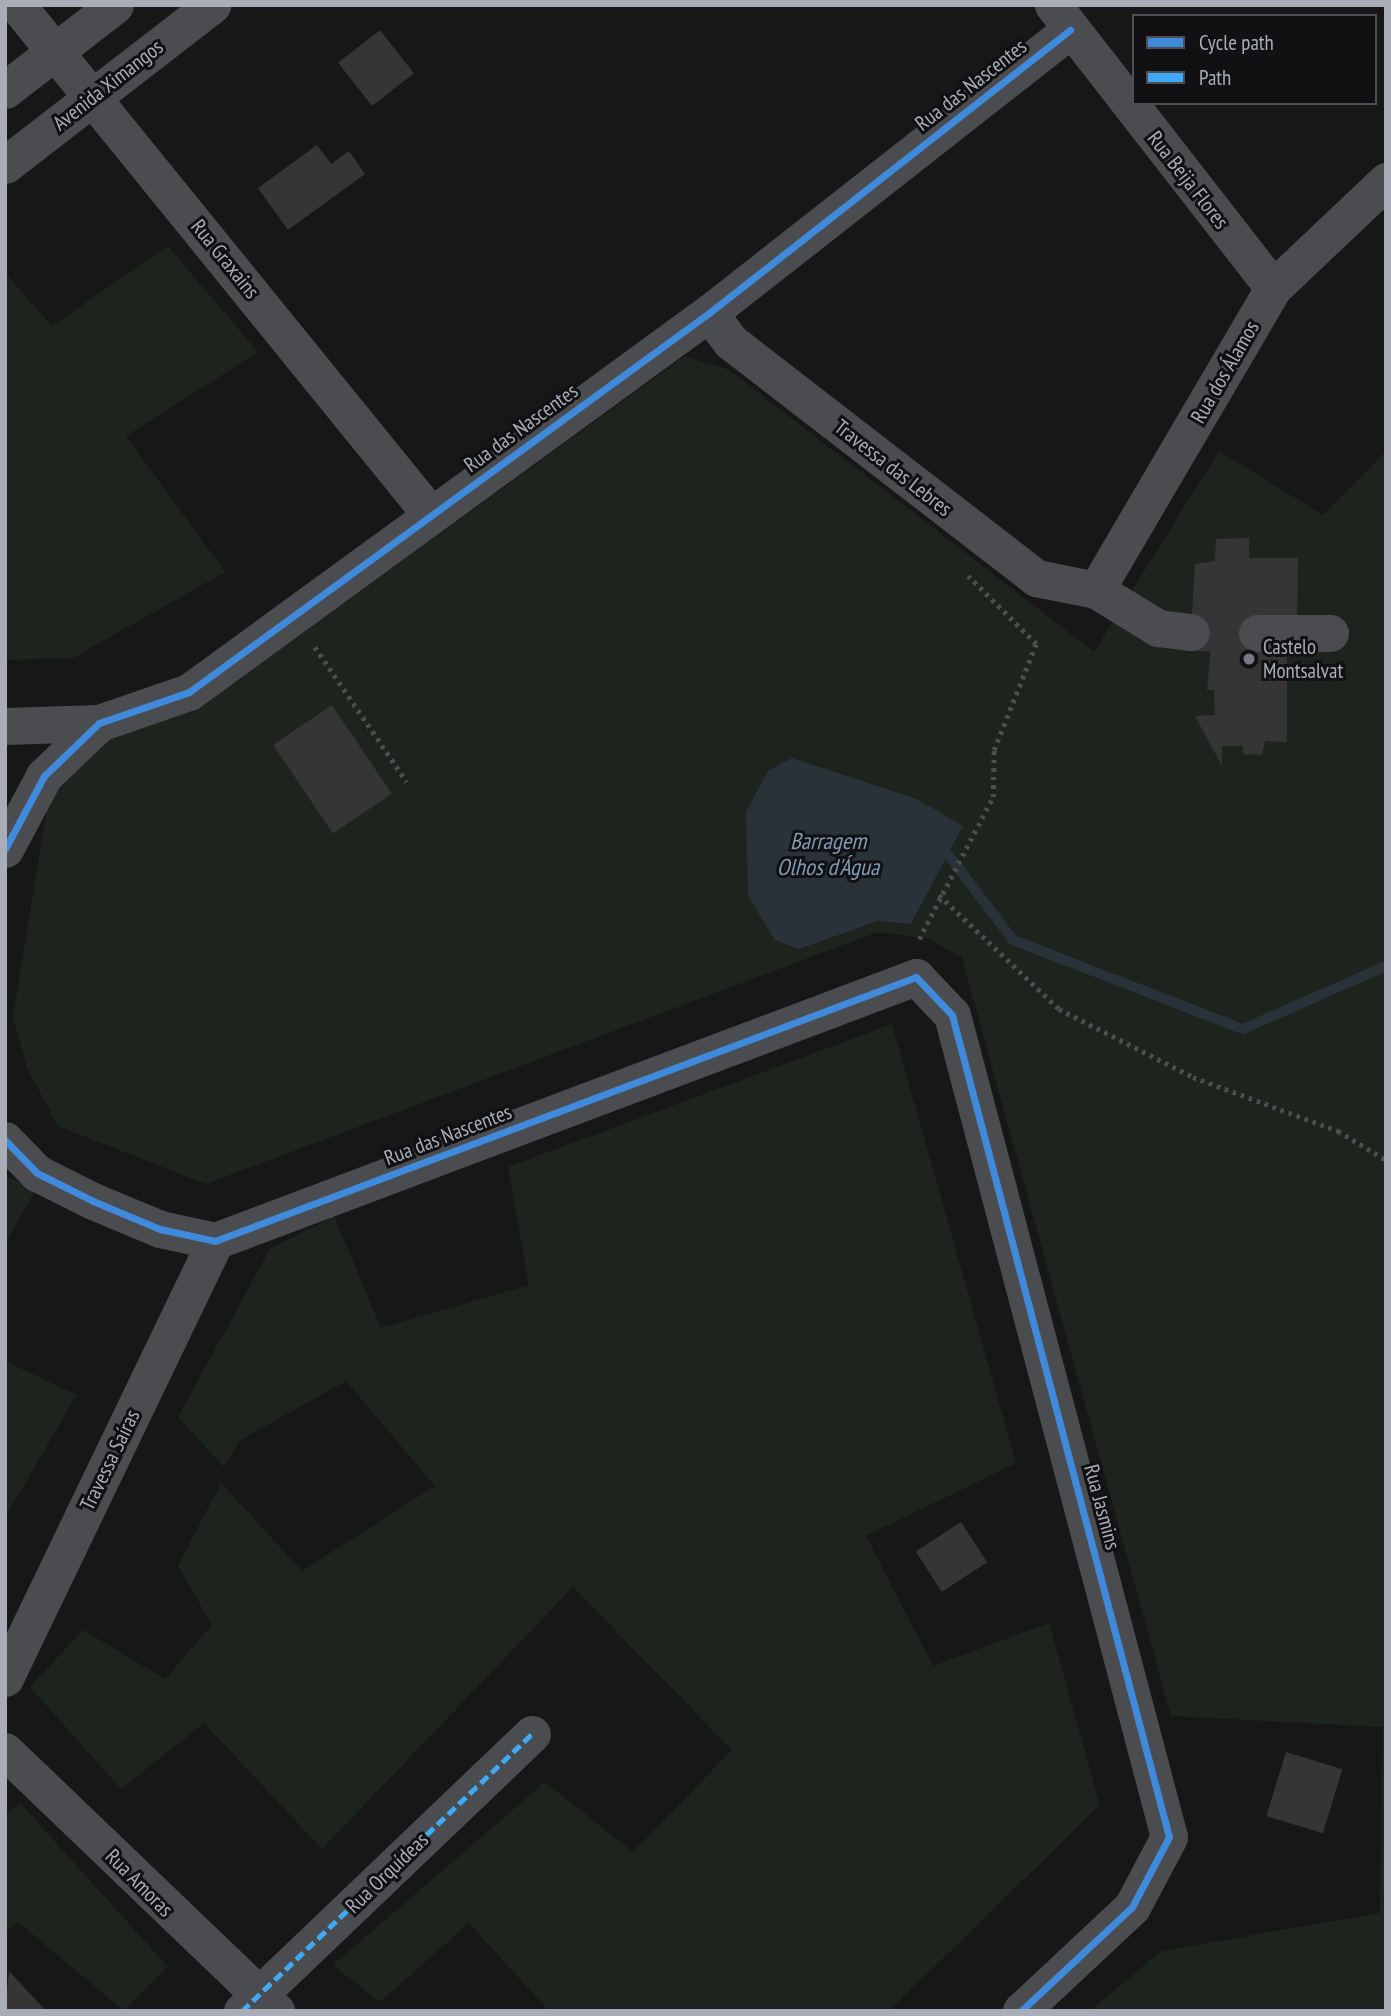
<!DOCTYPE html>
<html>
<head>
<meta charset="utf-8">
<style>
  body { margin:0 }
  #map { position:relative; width:1391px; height:2016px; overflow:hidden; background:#171717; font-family:"PT Sans Narrow",sans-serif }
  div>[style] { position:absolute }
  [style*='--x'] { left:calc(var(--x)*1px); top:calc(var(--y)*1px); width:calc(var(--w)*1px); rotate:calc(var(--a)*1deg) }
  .green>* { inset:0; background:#1d241e }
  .water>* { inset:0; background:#2a3239 }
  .stream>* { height:10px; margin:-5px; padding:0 5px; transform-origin:5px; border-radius:5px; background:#2a3239 }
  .building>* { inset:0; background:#353536; transform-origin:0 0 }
  .minor-tunnel>* { height:37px; margin-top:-18.5px; transform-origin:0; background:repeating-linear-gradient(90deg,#343537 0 37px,transparent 0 55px) }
  .path>* { height:4.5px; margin-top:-2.25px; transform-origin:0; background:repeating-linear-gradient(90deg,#4d4e52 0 3.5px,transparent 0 8.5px) }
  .minor>* { height:37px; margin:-18.5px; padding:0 18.5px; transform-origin:18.5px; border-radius:18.5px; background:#4b4c50 }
  .quiet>* { height:5px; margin-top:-2.5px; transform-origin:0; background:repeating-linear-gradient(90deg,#3fa9f5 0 10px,transparent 0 15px) }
  .cycleway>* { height:7px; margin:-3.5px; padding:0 3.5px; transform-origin:3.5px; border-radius:3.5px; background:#408adc }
  .dots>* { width:19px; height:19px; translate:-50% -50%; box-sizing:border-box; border:4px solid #111113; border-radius:50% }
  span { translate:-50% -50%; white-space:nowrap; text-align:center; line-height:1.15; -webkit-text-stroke:6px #111113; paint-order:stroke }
  .street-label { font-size:21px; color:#a8adb8 }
  .poi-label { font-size:21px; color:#a8adb8 }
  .left { translate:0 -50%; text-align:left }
  .water-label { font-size:23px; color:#7f9bb3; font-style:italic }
  .frame { position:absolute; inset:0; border:7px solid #a8adb8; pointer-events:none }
  .legend { position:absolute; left:1132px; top:14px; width:245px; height:91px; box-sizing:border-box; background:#111113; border:2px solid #4d4f55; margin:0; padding:9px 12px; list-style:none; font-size:21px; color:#a8adb8 }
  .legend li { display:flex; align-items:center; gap:14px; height:35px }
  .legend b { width:35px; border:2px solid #4d4f55 }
</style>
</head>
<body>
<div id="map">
  <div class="green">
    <div style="clip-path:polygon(168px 246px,258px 352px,126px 436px,225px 572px,73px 658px,5px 660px,5px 273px,52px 326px)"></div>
    <div style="clip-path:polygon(evenodd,685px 356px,729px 370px,1094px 652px,1219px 451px,1323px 515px,1386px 451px,1386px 2011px,1090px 2011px,1161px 1951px,1380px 1913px,1383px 1727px,1171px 1716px,962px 958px,930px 939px,878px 932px,206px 1184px,58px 1126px,27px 1068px,13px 1017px,48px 802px,105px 738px,197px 710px,685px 356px,792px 758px,917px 799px,963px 826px,911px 924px,878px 921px,798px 949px,792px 758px)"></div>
    <div style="clip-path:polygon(892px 1024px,1016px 1463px,866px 1536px,933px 1666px,1049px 1623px,1100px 1805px,889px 2011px,549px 2011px,469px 1923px,380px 2002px,333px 1965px,545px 1782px,633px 1852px,732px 1750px,573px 1587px,322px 1849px,204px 1723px,121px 1789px,30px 1687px,83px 1630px,165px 1679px,212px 1625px,178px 1566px,221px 1483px,302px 1571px,435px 1486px,346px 1381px,239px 1441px,224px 1467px,178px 1417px,270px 1249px,334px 1216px,381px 1328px,529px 1285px,508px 1167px)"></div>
    <div style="clip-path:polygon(5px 1176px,36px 1189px,5px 1244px)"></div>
    <div style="clip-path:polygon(5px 1361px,77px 1395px,5px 1517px)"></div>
    <div style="clip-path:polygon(20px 1803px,168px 1967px,124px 2011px,18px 1922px,5px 1933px,5px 1816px)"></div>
  </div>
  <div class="water">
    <div style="clip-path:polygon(792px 758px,917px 799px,963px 826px,911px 924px,878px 921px,799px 949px,775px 940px,748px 896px,746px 812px,768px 771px)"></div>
  </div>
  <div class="stream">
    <div style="--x:947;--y:853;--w:109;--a:52.8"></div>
    <div style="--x:1013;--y:940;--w:247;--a:21.2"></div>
    <div style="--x:1243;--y:1029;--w:156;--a:-23.8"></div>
  </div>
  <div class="building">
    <div style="left:380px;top:30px;width:55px;height:53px;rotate:52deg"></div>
    <div style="clip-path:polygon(317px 145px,331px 164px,349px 151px,365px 174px,288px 230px,258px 188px)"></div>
    <div style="clip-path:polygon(1249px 538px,1249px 558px,1298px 558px,1297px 623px,1287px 646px,1287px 742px,1265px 741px,1262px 755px,1243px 754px,1243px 746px,1222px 746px,1222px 766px,1195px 716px,1215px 715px,1214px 690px,1207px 690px,1211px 646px,1190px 647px,1195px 564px,1215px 561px,1216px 539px)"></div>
    <div style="left:332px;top:705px;width:107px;height:71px;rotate:56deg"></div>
    <div style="left:961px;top:1522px;width:48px;height:54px;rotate:57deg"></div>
    <div style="left:1286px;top:1752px;width:59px;height:67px;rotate:17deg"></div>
    <div style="clip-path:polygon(9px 1971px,46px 2011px,5px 2011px)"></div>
  </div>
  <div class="minor-tunnel">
    <div style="--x:1191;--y:632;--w:66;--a:0.9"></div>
  </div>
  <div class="path">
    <div style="--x:315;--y:647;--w:163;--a:55.7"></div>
    <div style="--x:939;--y:895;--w:166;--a:43.5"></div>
    <div style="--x:1059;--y:1009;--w:150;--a:26.9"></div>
    <div style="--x:1193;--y:1077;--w:155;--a:20.4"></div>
    <div style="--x:1338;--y:1131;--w:56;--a:31.1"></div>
    <div style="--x:919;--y:939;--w:160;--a:-62.5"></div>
    <div style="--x:993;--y:797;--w:47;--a:-88.8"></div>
    <div style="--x:994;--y:750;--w:114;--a:-68.4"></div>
    <div style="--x:1036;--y:644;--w:96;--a:-135"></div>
  </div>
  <div class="minor">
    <div style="--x:17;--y:5;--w:657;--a:50.93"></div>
    <div style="--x:1053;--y:5;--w:358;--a:52.1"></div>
    <div style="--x:5;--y:90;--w:139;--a:-37.7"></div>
    <div style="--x:5;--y:165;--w:262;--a:-37.7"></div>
    <div style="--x:709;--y:313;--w:36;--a:53"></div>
    <div style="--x:731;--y:342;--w:386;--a:37.7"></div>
    <div style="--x:1036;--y:578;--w:61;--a:11.3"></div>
    <div style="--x:1096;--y:590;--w:73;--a:31.5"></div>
    <div style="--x:1158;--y:628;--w:33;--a:7"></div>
    <div style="--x:1096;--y:590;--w:350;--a:-59.6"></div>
    <div style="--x:1273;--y:288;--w:156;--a:-43.4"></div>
    <div style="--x:1257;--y:633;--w:73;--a:0"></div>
    <div style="--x:5;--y:726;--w:94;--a:-1.8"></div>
    <div style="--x:5;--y:849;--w:83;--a:-61.9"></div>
    <div style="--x:44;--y:776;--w:76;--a:-43.9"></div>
    <div style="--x:99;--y:723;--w:95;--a:-19"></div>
    <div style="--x:189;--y:692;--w:643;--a:-36.09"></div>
    <div style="--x:709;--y:313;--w:459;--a:-38.1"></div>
    <div style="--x:5;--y:1140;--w:46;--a:45.9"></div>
    <div style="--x:37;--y:1173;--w:63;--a:26.6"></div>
    <div style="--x:93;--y:1201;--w:73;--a:22.7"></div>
    <div style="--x:160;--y:1229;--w:56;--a:12.3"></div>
    <div style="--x:215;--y:1241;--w:749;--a:-20.64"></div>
    <div style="--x:916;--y:977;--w:52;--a:46.5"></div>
    <div style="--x:952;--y:1015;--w:850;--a:75.21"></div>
    <div style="--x:1169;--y:1837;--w:79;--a:117.9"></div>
    <div style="--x:1132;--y:1907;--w:152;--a:136.9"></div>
    <div style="--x:5;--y:1678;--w:485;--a:-64.3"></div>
    <div style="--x:5;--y:1751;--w:376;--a:43.8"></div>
    <div style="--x:242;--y:2011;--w:401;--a:-43.7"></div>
  </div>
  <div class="quiet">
    <div style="--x:242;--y:2011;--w:401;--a:-43.7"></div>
  </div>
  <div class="cycleway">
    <div style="--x:5;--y:849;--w:83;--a:-61.9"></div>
    <div style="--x:44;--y:776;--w:76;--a:-43.9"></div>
    <div style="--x:99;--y:723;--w:95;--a:-19"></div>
    <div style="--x:189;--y:692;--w:643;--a:-36.09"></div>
    <div style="--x:709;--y:313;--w:459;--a:-38.1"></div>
    <div style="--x:5;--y:1140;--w:46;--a:45.9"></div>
    <div style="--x:37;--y:1173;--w:63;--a:26.6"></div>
    <div style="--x:93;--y:1201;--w:73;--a:22.7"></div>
    <div style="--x:160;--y:1229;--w:56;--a:12.3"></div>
    <div style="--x:215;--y:1241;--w:749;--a:-20.64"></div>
    <div style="--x:916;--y:977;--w:52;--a:46.5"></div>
    <div style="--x:952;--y:1015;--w:850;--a:75.21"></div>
    <div style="--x:1169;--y:1837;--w:79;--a:117.9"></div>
    <div style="--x:1132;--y:1907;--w:152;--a:136.9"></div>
  </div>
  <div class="dots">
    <div style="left:1249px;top:659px;background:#757880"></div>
  </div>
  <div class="street-label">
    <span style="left:108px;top:85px;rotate:-38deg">Avenida Ximangos</span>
    <span style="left:971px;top:85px;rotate:-38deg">Rua das Nascentes</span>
    <span style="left:1188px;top:180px;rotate:52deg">Rua Beija Flores</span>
    <span style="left:225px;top:259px;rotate:51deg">Rua Graxains</span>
    <span style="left:1225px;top:372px;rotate:-60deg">Rua dos Álamos</span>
    <span style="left:521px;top:428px;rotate:-36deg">Rua das Nascentes</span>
    <span style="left:893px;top:468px;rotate:38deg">Travessa das Lebres</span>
    <span style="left:448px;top:1135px;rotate:-21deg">Rua das Nascentes</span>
    <span style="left:110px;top:1460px;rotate:-64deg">Travessa Saíras</span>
    <span style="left:1102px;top:1507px;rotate:75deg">Rua Jasmins</span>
    <span style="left:387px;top:1873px;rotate:-44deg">Rua Orquídeas</span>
    <span style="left:139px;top:1883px;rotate:45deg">Rua Amoras</span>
  </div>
  <div class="poi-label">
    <span class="left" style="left:1263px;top:659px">Castelo<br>Montsalvat</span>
  </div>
  <div class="water-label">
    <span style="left:828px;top:854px">Barragem<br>Olhos d'Água</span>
  </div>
  <div class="frame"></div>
  <ul class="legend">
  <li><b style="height:9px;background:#408adc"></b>Cycle path</li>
  <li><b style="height:9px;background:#3fa9f5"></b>Path</li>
  </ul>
</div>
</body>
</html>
